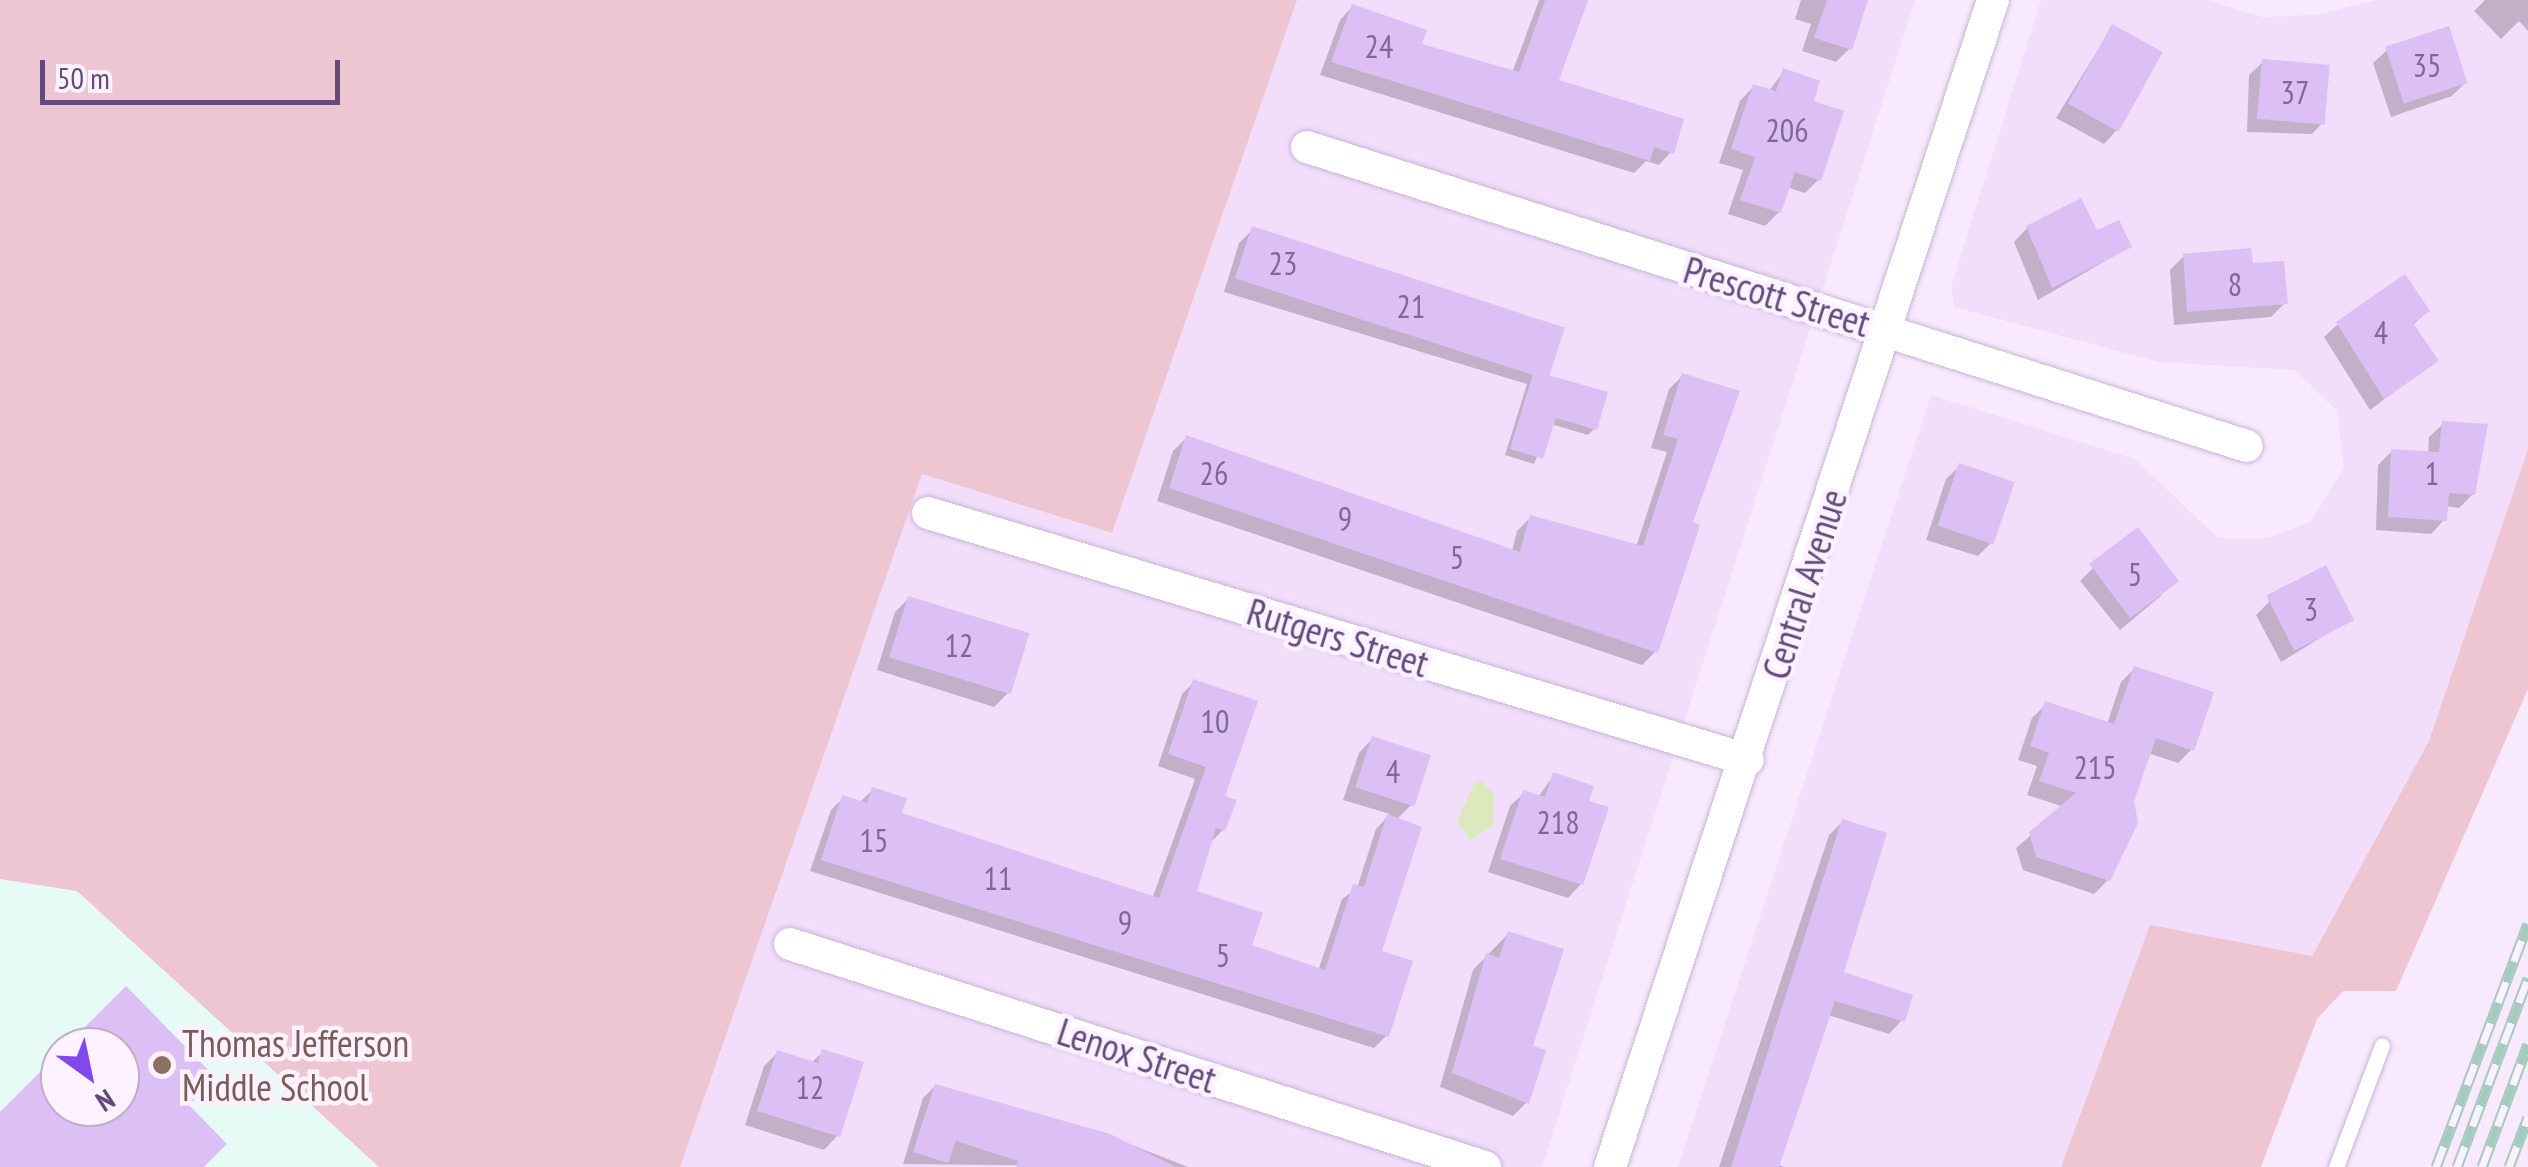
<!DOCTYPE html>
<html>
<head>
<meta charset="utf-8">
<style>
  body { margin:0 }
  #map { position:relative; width:2528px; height:1167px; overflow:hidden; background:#f8e9fe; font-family:"PT Sans Narrow",sans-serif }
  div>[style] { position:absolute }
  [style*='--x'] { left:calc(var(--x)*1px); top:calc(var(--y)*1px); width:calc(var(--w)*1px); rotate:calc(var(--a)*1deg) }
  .residential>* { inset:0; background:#f2ddfb }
  .education>* { inset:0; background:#e6fbf6 }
  .green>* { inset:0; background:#edc6d1 }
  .water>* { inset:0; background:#dde9bc }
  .shadow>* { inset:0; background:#0003 }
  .building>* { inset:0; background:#dbbff5; transform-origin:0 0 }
  .roads { filter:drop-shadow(0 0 2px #cab5d9) drop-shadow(0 0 2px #cab5d9) }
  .lane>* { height:15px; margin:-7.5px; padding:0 7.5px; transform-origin:7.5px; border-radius:7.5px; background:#fff }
  .street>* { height:32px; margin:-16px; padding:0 16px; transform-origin:16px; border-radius:16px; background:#fff }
  .rail>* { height:11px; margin-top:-5.5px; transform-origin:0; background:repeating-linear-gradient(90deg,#fbf1ff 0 22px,#a5cabe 0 44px); box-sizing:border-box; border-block:2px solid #a5cabe }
  .dots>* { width:28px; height:28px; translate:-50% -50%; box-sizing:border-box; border:5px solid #fbf1ff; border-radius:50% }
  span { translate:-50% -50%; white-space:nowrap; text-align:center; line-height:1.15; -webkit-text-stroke:9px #fbf1ff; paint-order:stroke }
  .number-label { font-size:32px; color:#80679a }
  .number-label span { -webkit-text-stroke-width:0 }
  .street-label { font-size:38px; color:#624a7b }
  .education-label { font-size:38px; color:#785e54 }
  .left { translate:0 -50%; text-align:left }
  .north { position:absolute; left:40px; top:1027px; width:100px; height:100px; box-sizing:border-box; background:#fbf1ff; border:2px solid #beaeca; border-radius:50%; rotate:147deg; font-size:28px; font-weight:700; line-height:40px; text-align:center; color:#624a7b }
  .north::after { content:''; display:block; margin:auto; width:35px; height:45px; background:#8248ee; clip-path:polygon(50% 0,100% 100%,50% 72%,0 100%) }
  .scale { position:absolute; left:40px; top:60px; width:300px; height:45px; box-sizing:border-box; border:5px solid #624a7b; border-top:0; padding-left:12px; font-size:30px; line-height:35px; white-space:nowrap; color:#624a7b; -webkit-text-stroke:8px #fbf1ff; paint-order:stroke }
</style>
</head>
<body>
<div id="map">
  <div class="residential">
    <div style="clip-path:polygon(1297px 0,1915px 0,1542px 1167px,680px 1167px,922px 474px,1112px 533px)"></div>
    <div style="clip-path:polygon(2041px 0,2207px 0,2262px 17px,2316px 15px,2377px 0,2528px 0,2528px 449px,2429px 741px,2311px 957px,2150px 926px,2061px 1167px,1678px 1167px,1931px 395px,2135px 459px,2218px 538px,2268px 538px,2310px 522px,2344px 468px,2337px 411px,2295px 370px,2159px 362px,1954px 307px,1951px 287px)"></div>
  </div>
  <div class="education">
    <div style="clip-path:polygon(evenodd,0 879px,77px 891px,379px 1167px,0 1167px,0 879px,60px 1047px,120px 1047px,120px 1107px,60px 1107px,60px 1047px)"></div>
  </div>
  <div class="green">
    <div style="clip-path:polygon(0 0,1297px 0,1112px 533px,922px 474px,680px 1167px,379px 1167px,77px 891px,0 879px)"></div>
    <div style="clip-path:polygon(2528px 449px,2528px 689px,2396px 991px,2343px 991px,2317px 1019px,2261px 1167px,2061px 1167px,2150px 925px,2312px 956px,2429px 741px)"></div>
  </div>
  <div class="water">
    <div style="clip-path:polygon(1482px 781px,1494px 795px,1493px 825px,1470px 840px,1457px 822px,1474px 784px)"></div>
  </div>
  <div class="shadow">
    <div style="clip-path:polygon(1539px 0,1585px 0,1556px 81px,1671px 152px,1659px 165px,1646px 161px,1634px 173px,1320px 75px,1340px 20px,1352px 7px,1419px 45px,1512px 73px)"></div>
    <div style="clip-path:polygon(1801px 0,1866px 0,1850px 48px,1836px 62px,1802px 51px,1811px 24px,1795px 19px)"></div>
    <div style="clip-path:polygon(2485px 0,2528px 0,2528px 31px,2519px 21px,2501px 39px,2474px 11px)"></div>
    <div style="clip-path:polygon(2112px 27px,2117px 130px,2104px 144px,2056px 118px)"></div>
    <div style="clip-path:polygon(2387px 50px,2466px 82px,2452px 96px,2391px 117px,2373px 63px)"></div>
    <div style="clip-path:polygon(2263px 62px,2325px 120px,2312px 134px,2247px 132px,2249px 75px)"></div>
    <div style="clip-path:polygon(1784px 71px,1811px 102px,1819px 179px,1805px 193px,1787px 187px,1779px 212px,1765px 226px,1728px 214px,1743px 170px,1719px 163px,1740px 101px,1753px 87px,1768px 92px)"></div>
    <div style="clip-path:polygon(2027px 228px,2096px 234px,2129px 247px,2038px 300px,2014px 242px)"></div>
    <div style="clip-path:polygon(1253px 229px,1547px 372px,1543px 376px,1594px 429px,1588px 435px,1551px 424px,1534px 464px,1505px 455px,1527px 384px,1224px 292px,1239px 243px)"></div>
    <div style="clip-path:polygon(2184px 256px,2250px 266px,2285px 303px,2271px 317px,2174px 325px,2170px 270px)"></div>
    <div style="clip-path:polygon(2427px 311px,2412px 326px,2436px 360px,2370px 410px,2324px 337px,2338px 324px)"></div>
    <div style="clip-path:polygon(1682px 376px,1690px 524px,1655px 652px,1642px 665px,1157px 501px,1173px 451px,1186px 438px,1512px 551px,1517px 531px,1530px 518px,1636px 547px,1667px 452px,1651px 448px,1669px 389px)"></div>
    <div style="clip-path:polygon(2443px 424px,2473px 494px,2459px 508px,2445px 506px,2444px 520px,2431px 534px,2376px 530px,2378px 465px,2392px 451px,2428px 454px,2429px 437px)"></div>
    <div style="clip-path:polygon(1960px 466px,1991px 543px,1978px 556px,1926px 540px,1946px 479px)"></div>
    <div style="clip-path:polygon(2093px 568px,2162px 595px,2120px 630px,2080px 581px)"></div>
    <div style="clip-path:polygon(909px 598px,1008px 693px,994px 707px,877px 670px,895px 612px)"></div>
    <div style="clip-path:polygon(2270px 601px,2351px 619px,2281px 662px,2256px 615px)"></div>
    <div style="clip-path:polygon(2135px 668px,2192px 749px,2178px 763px,2148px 753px,2108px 880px,2094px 894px,2023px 870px,2016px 848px,2064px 807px,2027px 795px,2037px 766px,2018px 760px,2032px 718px,2046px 704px,2107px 724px,2121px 682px)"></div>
    <div style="clip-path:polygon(1194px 682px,1222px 797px,1223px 830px,1211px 842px,1194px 893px,1249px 946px,1318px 971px,1342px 899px,1357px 888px,1376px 829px,1390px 814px,1343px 800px,1359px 753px,1372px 739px,1413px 803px,1396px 820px,1379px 952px,1386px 1036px,1374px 1048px,810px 871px,831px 810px,843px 798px,859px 803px,873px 789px,899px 815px,1152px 899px,1195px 779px,1158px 766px,1182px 694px)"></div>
    <div style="clip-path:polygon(1554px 775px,1586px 802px,1581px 884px,1568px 898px,1488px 872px,1510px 806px,1524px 793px,1538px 797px)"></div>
    <div style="clip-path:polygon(1842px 822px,1841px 973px,1902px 1020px,1889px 1034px,1828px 1015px,1777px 1164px,1784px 1167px,1719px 1167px,1829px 835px)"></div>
    <div style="clip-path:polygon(1508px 934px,1530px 1048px,1526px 1103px,1513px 1116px,1440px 1087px,1473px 970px)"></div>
    <div style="clip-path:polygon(778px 1052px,811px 1063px,823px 1052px,837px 1136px,824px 1150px,745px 1125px,764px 1066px)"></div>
    <div style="clip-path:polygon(935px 1086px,1109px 1136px,1188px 1167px,903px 1164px,923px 1098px)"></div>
  </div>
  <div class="building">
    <div style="clip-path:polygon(1545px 0,1588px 0,1559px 80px,1684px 119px,1674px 154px,1654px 147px,1650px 161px,1331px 62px,1352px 4px,1427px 30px,1422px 44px,1519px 72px)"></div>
    <div style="clip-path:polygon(1827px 0,1868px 0,1852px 50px,1814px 38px)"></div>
    <div style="left:2112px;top:24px;width:58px;height:91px;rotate:29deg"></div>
    <div style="left:2449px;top:26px;width:60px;height:67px;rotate:72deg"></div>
    <div style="left:2262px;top:59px;width:68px;height:60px;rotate:5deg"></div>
    <div style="clip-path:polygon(1783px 68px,1820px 81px,1814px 101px,1844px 111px,1821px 181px,1795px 172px,1781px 213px,1740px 200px,1755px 157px,1731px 149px,1753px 84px,1776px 91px)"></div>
    <div style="clip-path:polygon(2081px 198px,2097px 230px,2119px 220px,2132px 247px,2052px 288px,2026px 226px)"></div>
    <div style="left:1252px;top:226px;width:329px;height:55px;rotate:18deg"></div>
    <div style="clip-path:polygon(2251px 248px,2253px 263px,2284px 261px,2288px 304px,2187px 312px,2183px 254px)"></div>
    <div style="clip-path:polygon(2405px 274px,2430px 311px,2413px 323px,2439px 361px,2384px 399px,2336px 322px)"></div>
    <div style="clip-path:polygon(1534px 371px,1608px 392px,1597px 430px,1556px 418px,1543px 459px,1510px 449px)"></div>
    <div style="clip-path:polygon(1682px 373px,1740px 391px,1693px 522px,1700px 525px,1658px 653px,1169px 488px,1186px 435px,1520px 552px,1530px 515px,1643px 546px,1678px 439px,1663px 435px)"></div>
    <div style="clip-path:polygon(2442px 421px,2488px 424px,2475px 495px,2449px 493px,2447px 521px,2388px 517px,2391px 449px,2439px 452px)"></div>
    <div style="left:1959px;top:463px;width:59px;height:66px;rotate:19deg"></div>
    <div style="left:2138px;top:527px;width:68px;height:61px;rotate:53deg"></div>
    <div style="left:2326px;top:565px;width:62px;height:67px;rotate:63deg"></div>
    <div style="left:908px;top:596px;width:127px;height:64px;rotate:17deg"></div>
    <div style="clip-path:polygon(2134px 666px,2214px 692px,2194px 751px,2156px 738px,2134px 801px,2138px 823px,2110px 881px,2036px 857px,2029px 832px,2076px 793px,2039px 781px,2049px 753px,2030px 746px,2045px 701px,2114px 724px)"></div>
    <div style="clip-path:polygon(1193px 679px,1258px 701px,1225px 796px,1237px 800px,1225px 831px,1216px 828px,1197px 891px,1263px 913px,1252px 945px,1325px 970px,1353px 884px,1364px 887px,1387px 814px,1422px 827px,1382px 951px,1413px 961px,1389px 1037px,821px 860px,842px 795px,867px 803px,872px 787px,907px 798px,902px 813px,1159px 898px,1206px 767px,1168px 754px)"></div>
    <div style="left:1372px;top:736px;width:62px;height:54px;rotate:18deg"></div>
    <div style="clip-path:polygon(1553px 772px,1594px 786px,1589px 801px,1609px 807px,1583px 885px,1500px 859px,1523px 790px,1545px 797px)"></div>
    <div style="clip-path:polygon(1842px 819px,1887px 833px,1844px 972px,1913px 995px,1905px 1022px,1835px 1001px,1779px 1167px,1731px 1167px)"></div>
    <div style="clip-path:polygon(1508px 931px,1564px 949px,1533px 1046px,1546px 1050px,1529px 1104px,1452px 1073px,1486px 953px,1499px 958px)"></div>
    <div style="clip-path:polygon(126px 986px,216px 1078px,189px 1105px,227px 1144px,204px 1167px,0 1167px,0 1112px,60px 1052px,60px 1107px,120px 1107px,120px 1047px,65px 1047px)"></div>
    <div style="clip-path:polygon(822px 1049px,864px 1062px,840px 1137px,757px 1111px,777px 1050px,818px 1063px)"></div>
    <div style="clip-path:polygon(935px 1084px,1110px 1134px,1176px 1167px,1016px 1167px,1018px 1161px,956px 1141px,948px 1163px,913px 1152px)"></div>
  </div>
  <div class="roads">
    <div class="lane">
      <div style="--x:2336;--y:1167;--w:130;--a:-69.3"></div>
    </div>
    <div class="street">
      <div style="--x:1307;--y:147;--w:986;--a:17.65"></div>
      <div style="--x:928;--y:513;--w:856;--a:16.76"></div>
      <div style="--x:790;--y:944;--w:730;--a:17.79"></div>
      <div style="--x:1610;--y:1167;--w:1228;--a:-71.83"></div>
    </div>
  </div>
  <div class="rail">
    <div style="--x:2436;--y:1167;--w:260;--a:-69.3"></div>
    <div style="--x:2457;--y:1167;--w:202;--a:-69.4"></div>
    <div style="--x:2482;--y:1167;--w:131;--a:-69.5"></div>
    <div style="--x:2509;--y:1167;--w:53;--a:-69.2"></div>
  </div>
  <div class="dots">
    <div style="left:162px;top:1065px;background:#8d6e63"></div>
  </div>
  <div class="number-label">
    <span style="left:1379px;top:46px">24</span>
    <span style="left:2427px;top:65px">35</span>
    <span style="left:2295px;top:92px">37</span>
    <span style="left:1787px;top:130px">206</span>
    <span style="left:1283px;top:263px">23</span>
    <span style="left:2235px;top:284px">8</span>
    <span style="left:1411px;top:306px">21</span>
    <span style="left:2381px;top:332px">4</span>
    <span style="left:1214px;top:473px">26</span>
    <span style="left:2432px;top:473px">1</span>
    <span style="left:1345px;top:518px">9</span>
    <span style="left:1457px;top:557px">5</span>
    <span style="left:2135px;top:574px">5</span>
    <span style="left:2311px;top:609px">3</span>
    <span style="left:959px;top:645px">12</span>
    <span style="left:1215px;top:721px">10</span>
    <span style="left:2095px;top:767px">215</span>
    <span style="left:1393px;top:771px">4</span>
    <span style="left:1558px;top:822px">218</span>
    <span style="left:874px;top:840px">15</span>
    <span style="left:998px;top:878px">11</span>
    <span style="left:1125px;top:922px">9</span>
    <span style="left:1223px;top:955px">5</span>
    <span style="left:810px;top:1087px">12</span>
  </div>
  <div class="street-label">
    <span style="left:1777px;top:296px;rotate:17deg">Prescott Street</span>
    <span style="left:1804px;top:584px;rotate:-72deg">Central Avenue</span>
    <span style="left:1338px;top:637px;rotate:17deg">Rutgers Street</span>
    <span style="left:1137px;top:1055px;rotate:18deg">Lenox Street</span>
  </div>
  <div class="education-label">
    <span class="left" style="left:182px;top:1065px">Thomas Jefferson<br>Middle School</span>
  </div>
  <div class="north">N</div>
  <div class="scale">50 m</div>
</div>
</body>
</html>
